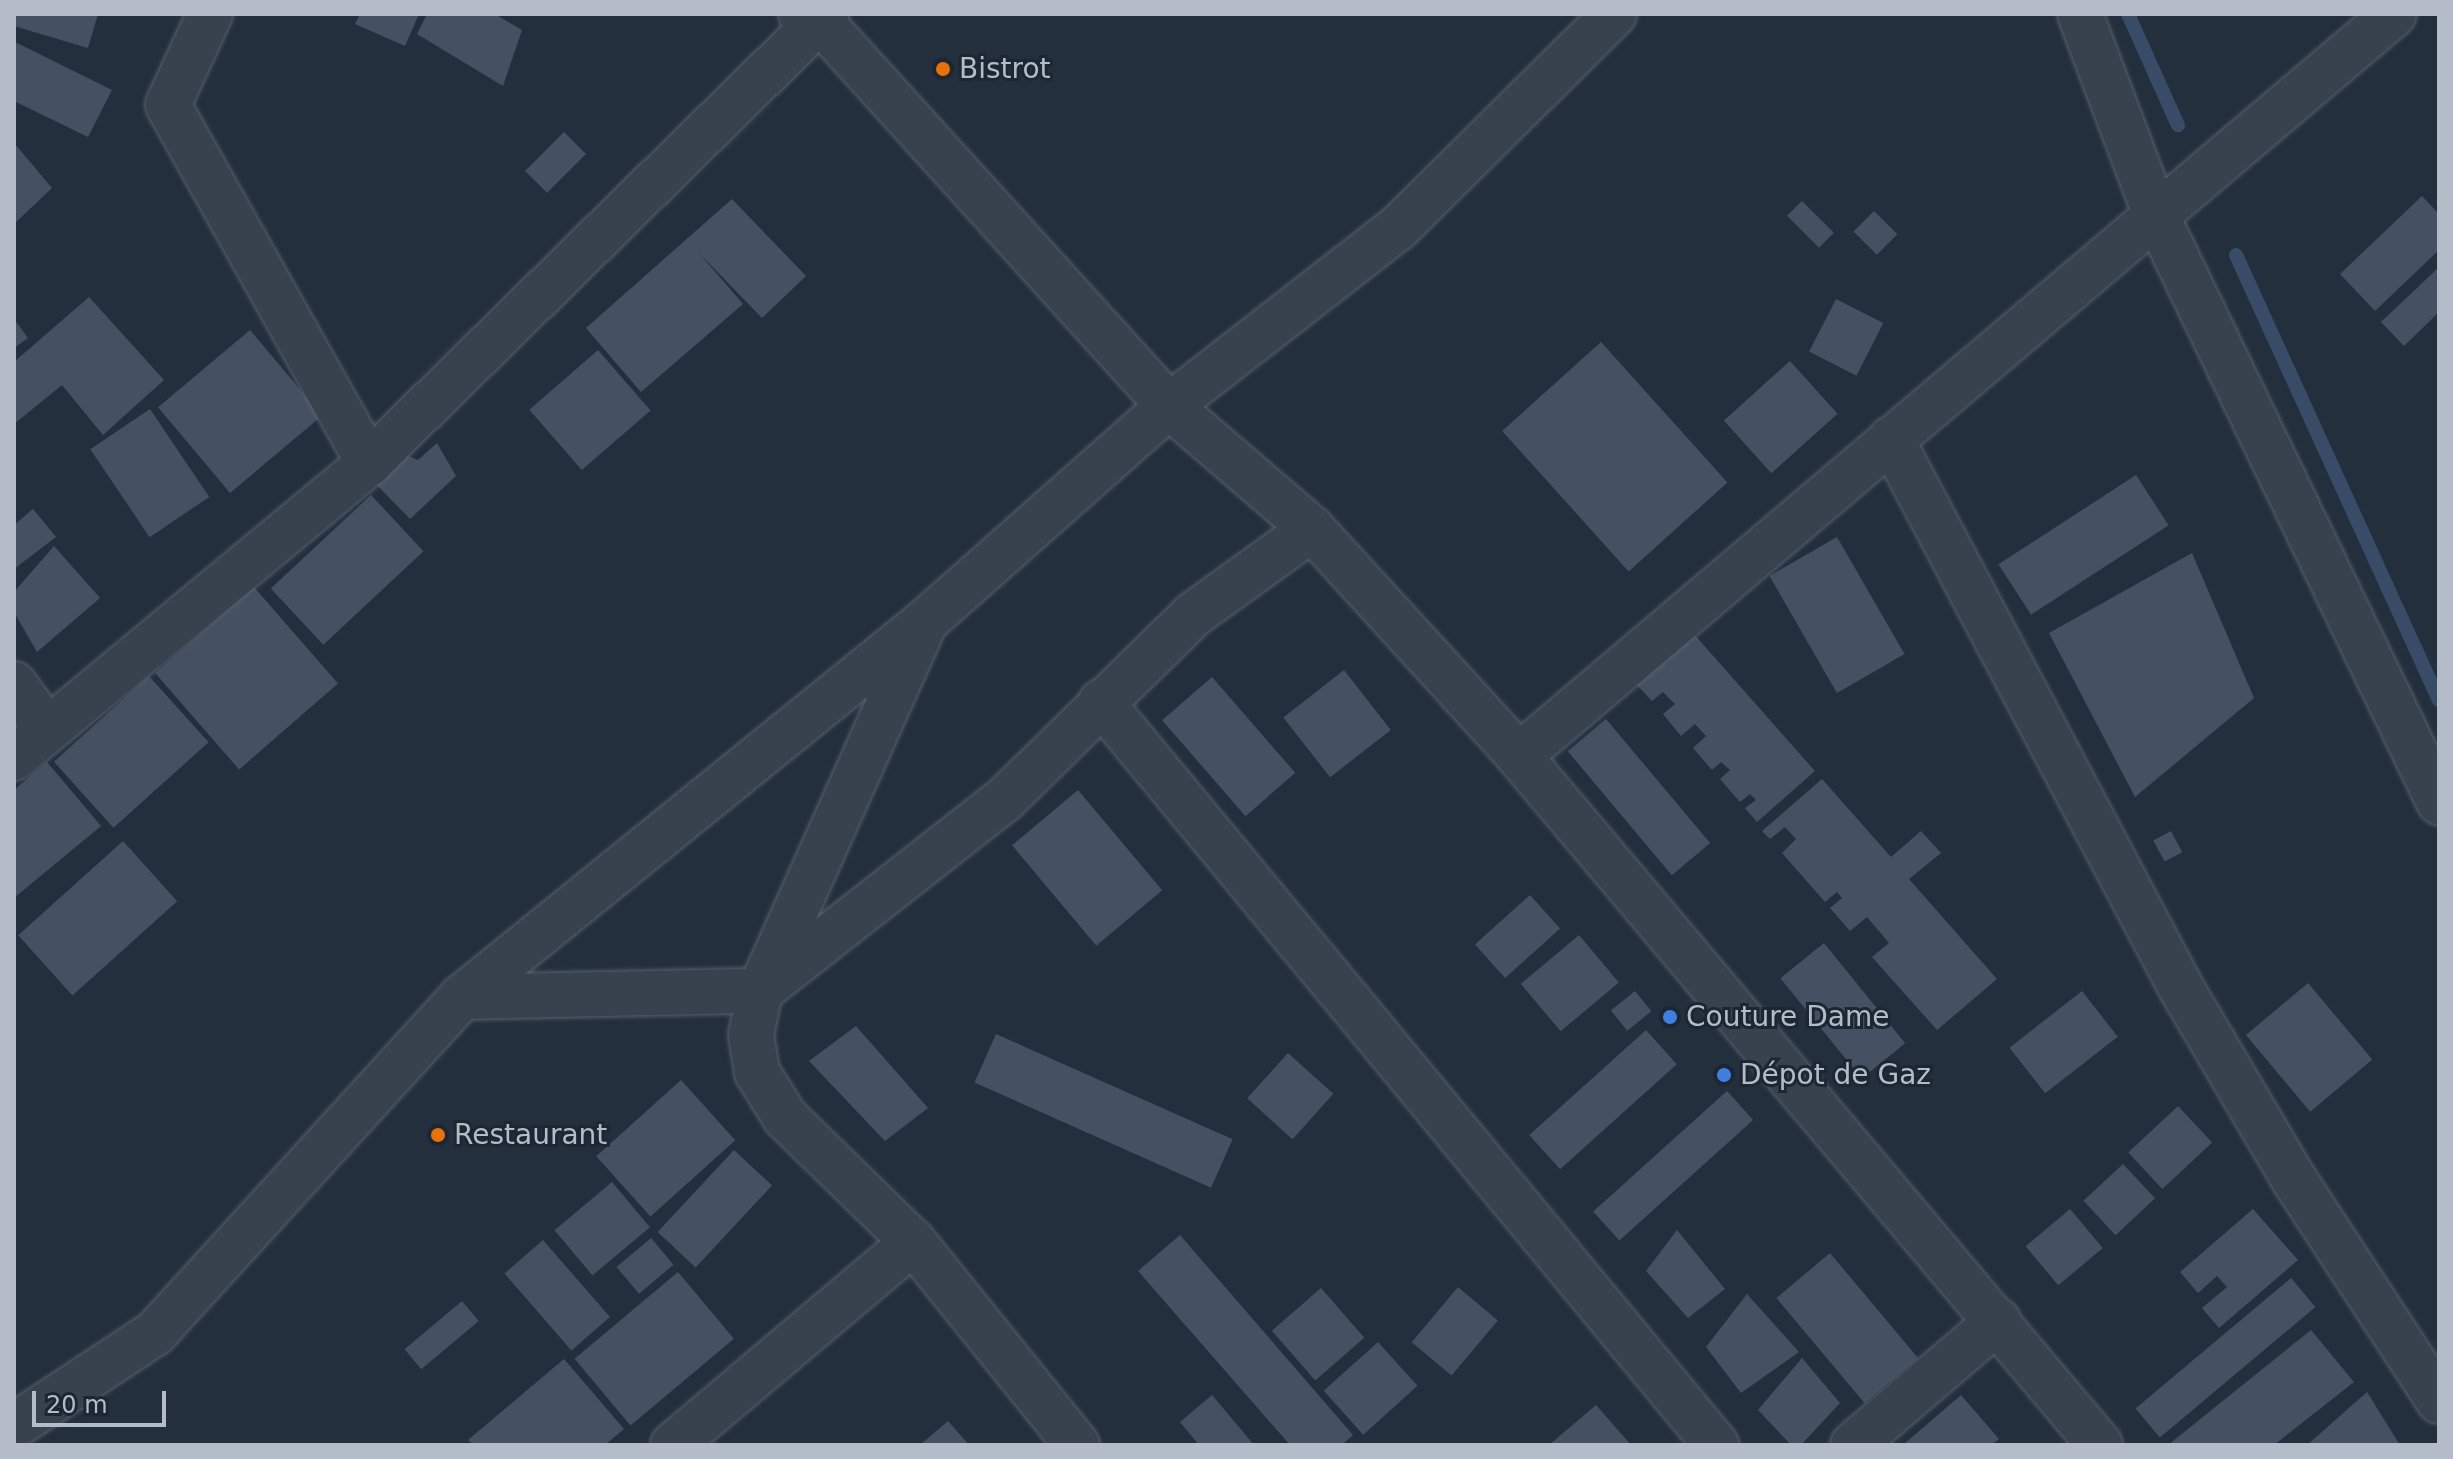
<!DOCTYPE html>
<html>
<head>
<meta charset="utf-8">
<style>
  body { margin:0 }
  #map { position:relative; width:2453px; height:1459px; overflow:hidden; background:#242f3e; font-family:"DejaVu Sans",sans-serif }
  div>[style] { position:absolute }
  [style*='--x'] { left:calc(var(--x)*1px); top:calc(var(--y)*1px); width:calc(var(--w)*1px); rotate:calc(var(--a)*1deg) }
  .stream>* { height:14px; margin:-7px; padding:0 7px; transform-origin:7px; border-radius:7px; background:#394c67 }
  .building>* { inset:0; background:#455162; transform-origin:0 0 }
  .roads { filter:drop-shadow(0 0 2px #565f6c) drop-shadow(0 0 2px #565f6c) }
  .minor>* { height:44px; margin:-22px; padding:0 22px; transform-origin:22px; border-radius:22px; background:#38414e }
  .dots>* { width:22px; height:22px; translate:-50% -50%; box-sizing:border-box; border:4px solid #1d2633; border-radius:50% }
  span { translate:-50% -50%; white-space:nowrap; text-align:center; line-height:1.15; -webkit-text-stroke:6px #1d2633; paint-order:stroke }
  .poi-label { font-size:28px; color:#b4bcc9 }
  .left { translate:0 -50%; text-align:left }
  .frame { position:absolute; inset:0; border:16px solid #b4bcc9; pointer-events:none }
  .scale { position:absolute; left:32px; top:1391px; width:134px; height:36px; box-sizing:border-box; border:4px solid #b4bcc9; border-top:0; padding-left:10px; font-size:24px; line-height:28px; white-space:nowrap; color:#b4bcc9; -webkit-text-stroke:6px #1d2633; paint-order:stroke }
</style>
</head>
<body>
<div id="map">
  <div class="stream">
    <div style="--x:2128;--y:14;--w:122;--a:65.8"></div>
    <div style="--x:2236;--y:255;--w:489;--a:65.5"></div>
  </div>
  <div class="building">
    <div style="clip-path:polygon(17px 14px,98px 14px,88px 48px,14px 26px)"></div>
    <div style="clip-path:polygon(360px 14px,419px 14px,405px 46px,355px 24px)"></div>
    <div style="clip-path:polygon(427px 14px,495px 14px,522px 30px,503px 86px,417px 34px)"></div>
    <div style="clip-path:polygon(15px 42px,112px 90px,88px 137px,14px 101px)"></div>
    <div style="left:564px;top:132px;width:31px;height:55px;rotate:45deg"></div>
    <div style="clip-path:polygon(14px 143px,52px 188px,14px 224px)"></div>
    <div style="clip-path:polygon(2422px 196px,2439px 214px,2439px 250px,2375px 311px,2340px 274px)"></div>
    <div style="clip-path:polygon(732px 199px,806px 276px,762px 318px,699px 253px,743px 304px,641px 392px,586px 328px)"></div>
    <div style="left:1802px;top:201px;width:45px;height:21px;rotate:45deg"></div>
    <div style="left:1874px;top:211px;width:33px;height:29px;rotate:45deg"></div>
    <div style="clip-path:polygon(2439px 267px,2439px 312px,2404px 346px,2381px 322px)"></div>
    <div style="clip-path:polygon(89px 297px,164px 380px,103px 435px,62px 385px,14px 424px,14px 362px)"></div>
    <div style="left:1836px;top:299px;width:53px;height:59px;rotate:27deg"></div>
    <div style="clip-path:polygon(14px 319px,28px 338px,14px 348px)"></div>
    <div style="left:250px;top:330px;width:112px;height:120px;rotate:50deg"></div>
    <div style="left:1601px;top:342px;width:189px;height:133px;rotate:48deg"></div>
    <div style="left:598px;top:350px;width:80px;height:91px;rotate:49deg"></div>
    <div style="left:1790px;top:361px;width:71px;height:89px;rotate:48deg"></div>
    <div style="left:150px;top:409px;width:106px;height:72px;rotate:56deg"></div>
    <div style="clip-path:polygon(437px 443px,456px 476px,410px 519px,372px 480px,400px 453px,418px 460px)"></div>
    <div style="left:2136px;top:475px;width:60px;height:164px;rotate:57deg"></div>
    <div style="left:371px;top:495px;width:77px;height:137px;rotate:47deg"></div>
    <div style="clip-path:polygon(33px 509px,56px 537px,14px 569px,14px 525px)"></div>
    <div style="left:1837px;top:537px;width:135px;height:78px;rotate:60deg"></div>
    <div style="clip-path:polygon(54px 546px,100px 598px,37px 652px,14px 612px,14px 592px)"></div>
    <div style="clip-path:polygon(2192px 553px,2254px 698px,2135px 797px,2049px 633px)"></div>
    <div style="left:254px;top:587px;width:128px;height:131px;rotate:49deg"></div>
    <div style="clip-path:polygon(1693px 633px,1815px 771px,1757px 822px,1745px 808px,1756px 800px,1750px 794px,1740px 802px,1720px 779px,1730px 770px,1721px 762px,1712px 770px,1693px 748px,1706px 736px,1695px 724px,1681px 736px,1663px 714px,1675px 704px,1663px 692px,1652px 701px,1635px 683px)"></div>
    <div style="left:1344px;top:670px;width:76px;height:77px;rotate:52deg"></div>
    <div style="left:149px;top:676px;width:89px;height:128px;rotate:48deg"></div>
    <div style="left:1212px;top:677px;width:127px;height:66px;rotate:49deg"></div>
    <div style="left:1606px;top:719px;width:162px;height:50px;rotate:50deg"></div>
    <div style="clip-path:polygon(47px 762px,101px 826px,14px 898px,14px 790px)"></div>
    <div style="clip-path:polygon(1822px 779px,1891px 857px,1921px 831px,1941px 853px,1909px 879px,1997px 979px,1937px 1030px,1872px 957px,1889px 943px,1867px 917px,1850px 931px,1830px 908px,1842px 898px,1837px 892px,1825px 902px,1782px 853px,1796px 839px,1785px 827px,1770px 839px,1762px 831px)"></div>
    <div style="left:1078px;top:790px;width:131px;height:86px;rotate:50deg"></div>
    <div style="left:2171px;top:831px;width:24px;height:20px;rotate:62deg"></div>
    <div style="left:123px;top:841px;width:81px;height:141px;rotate:48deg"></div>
    <div style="left:1530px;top:895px;width:45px;height:74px;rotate:48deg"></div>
    <div style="left:1579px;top:935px;width:62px;height:76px;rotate:50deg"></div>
    <div style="left:1824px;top:943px;width:129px;height:56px;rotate:51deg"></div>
    <div style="left:2308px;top:983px;width:100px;height:81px;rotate:50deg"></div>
    <div style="left:1635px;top:991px;width:26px;height:31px;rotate:51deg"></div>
    <div style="left:2082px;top:991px;width:58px;height:92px;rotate:52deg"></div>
    <div style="clip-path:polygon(856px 1026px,928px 1108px,885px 1141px,809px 1061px)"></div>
    <div style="left:1646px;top:1030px;width:46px;height:157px;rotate:48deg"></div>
    <div style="left:996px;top:1034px;width:259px;height:53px;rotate:24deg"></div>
    <div style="left:1288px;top:1053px;width:61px;height:61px;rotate:42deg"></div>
    <div style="left:681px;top:1080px;width:81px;height:114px;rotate:48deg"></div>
    <div style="left:1727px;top:1091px;width:39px;height:180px;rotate:48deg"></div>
    <div style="left:2178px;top:1106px;width:50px;height:68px;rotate:47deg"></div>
    <div style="left:734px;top:1150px;width:52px;height:112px;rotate:43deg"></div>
    <div style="left:2123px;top:1164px;width:47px;height:54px;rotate:47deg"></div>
    <div style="left:612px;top:1182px;width:59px;height:75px;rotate:50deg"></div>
    <div style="left:2070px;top:1209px;width:51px;height:58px;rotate:50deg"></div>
    <div style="clip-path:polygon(2253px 1209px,2298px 1260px,2219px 1328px,2202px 1308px,2227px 1287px,2217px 1276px,2198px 1293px,2180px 1272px)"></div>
    <div style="clip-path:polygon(1677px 1230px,1725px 1289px,1688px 1318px,1646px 1271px)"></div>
    <div style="clip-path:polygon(1180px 1235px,1353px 1435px,1342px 1445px,1290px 1445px,1138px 1271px)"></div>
    <div style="left:651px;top:1238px;width:35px;height:45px;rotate:50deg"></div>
    <div style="left:543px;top:1240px;width:102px;height:51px;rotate:49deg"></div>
    <div style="left:1830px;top:1253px;width:137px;height:70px;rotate:50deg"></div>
    <div style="left:678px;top:1272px;width:87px;height:135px;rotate:50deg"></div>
    <div style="left:2291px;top:1278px;width:38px;height:203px;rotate:50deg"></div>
    <div style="left:1458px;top:1287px;width:52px;height:72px;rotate:40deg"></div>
    <div style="left:1321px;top:1288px;width:66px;height:65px;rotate:49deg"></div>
    <div style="clip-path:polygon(1747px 1294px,1799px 1352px,1741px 1393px,1706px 1347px)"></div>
    <div style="left:462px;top:1301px;width:26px;height:75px;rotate:50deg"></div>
    <div style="clip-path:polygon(2311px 1330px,2354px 1382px,2274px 1445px,2168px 1445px)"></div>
    <div style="left:1378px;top:1342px;width:59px;height:73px;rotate:48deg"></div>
    <div style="clip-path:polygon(1802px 1358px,1840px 1403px,1801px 1445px,1791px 1445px,1758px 1410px)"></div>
    <div style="clip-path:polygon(564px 1359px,624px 1429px,605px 1445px,473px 1445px,468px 1440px)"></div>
    <div style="clip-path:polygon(2367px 1392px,2400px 1445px,2307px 1445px)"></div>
    <div style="clip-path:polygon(1212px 1395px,1254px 1445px,1199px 1445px,1180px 1422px)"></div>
    <div style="clip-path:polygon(1961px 1395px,1999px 1439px,1991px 1445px,1903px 1445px)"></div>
    <div style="clip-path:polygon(1596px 1405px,1631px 1445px,1549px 1445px)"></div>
    <div style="clip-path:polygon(948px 1421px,969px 1445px,920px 1445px)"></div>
  </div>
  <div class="roads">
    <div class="minor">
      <div style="--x:210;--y:14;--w:100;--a:114.8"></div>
      <div style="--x:168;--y:105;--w:411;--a:60.7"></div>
      <div style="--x:801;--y:14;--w:23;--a:23"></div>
      <div style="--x:822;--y:23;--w:517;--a:47.82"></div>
      <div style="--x:1169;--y:406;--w:189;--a:40.7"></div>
      <div style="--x:1312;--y:529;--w:307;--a:47.6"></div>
      <div style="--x:1519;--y:756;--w:901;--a:49.86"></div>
      <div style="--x:2080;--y:14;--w:215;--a:69.3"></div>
      <div style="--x:2156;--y:215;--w:652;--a:64.26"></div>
      <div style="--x:1891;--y:439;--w:619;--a:62.15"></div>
      <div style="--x:2180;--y:986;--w:226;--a:59.5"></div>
      <div style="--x:2295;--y:1181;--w:263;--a:56.8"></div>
      <div style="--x:14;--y:684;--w:54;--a:54"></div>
      <div style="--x:1101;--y:702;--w:965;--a:50.38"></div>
      <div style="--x:1519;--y:756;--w:1147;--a:-40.3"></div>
      <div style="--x:14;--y:758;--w:462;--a:-39.7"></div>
      <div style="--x:369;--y:463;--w:641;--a:-44.49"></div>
      <div style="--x:462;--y:997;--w:298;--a:-1.2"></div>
      <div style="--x:760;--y:991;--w:399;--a:-65.9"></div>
      <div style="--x:14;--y:1426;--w:169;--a:-33.4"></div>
      <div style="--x:155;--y:1333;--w:455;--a:-47.6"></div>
      <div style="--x:462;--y:997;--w:597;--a:-39.02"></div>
      <div style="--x:926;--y:621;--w:324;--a:-41.5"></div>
      <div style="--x:1169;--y:406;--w:290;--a:-37.9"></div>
      <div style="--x:1398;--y:228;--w:304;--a:-44.7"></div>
      <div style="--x:673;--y:1445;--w:314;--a:-40.2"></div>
      <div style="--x:1077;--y:1445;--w:261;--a:-128.9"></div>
      <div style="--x:913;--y:1242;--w:179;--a:-135.7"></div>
      <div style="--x:785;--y:1117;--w:53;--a:-121.9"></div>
      <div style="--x:757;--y:1072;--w:37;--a:-99"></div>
      <div style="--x:751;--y:1035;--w:45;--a:-78.4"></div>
      <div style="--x:760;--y:991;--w:310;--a:-38.1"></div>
      <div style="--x:1004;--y:800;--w:266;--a:-44.4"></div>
      <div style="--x:1194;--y:614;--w:145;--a:-35.8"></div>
      <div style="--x:1853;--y:1445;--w:191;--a:-40.5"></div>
    </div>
  </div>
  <div class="dots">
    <div style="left:943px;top:69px;background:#e8710a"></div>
    <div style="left:1670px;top:1017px;background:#3f7fe0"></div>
    <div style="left:1724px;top:1075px;background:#3f7fe0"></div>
    <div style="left:438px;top:1135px;background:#e8710a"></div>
  </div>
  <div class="poi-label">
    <span class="left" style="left:959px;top:69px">Bistrot</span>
    <span class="left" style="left:1686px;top:1017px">Couture Dame</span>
    <span class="left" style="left:1740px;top:1075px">Dépot de Gaz</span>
    <span class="left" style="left:454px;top:1135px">Restaurant</span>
  </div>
  <div class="frame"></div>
  <div class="scale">20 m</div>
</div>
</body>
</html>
